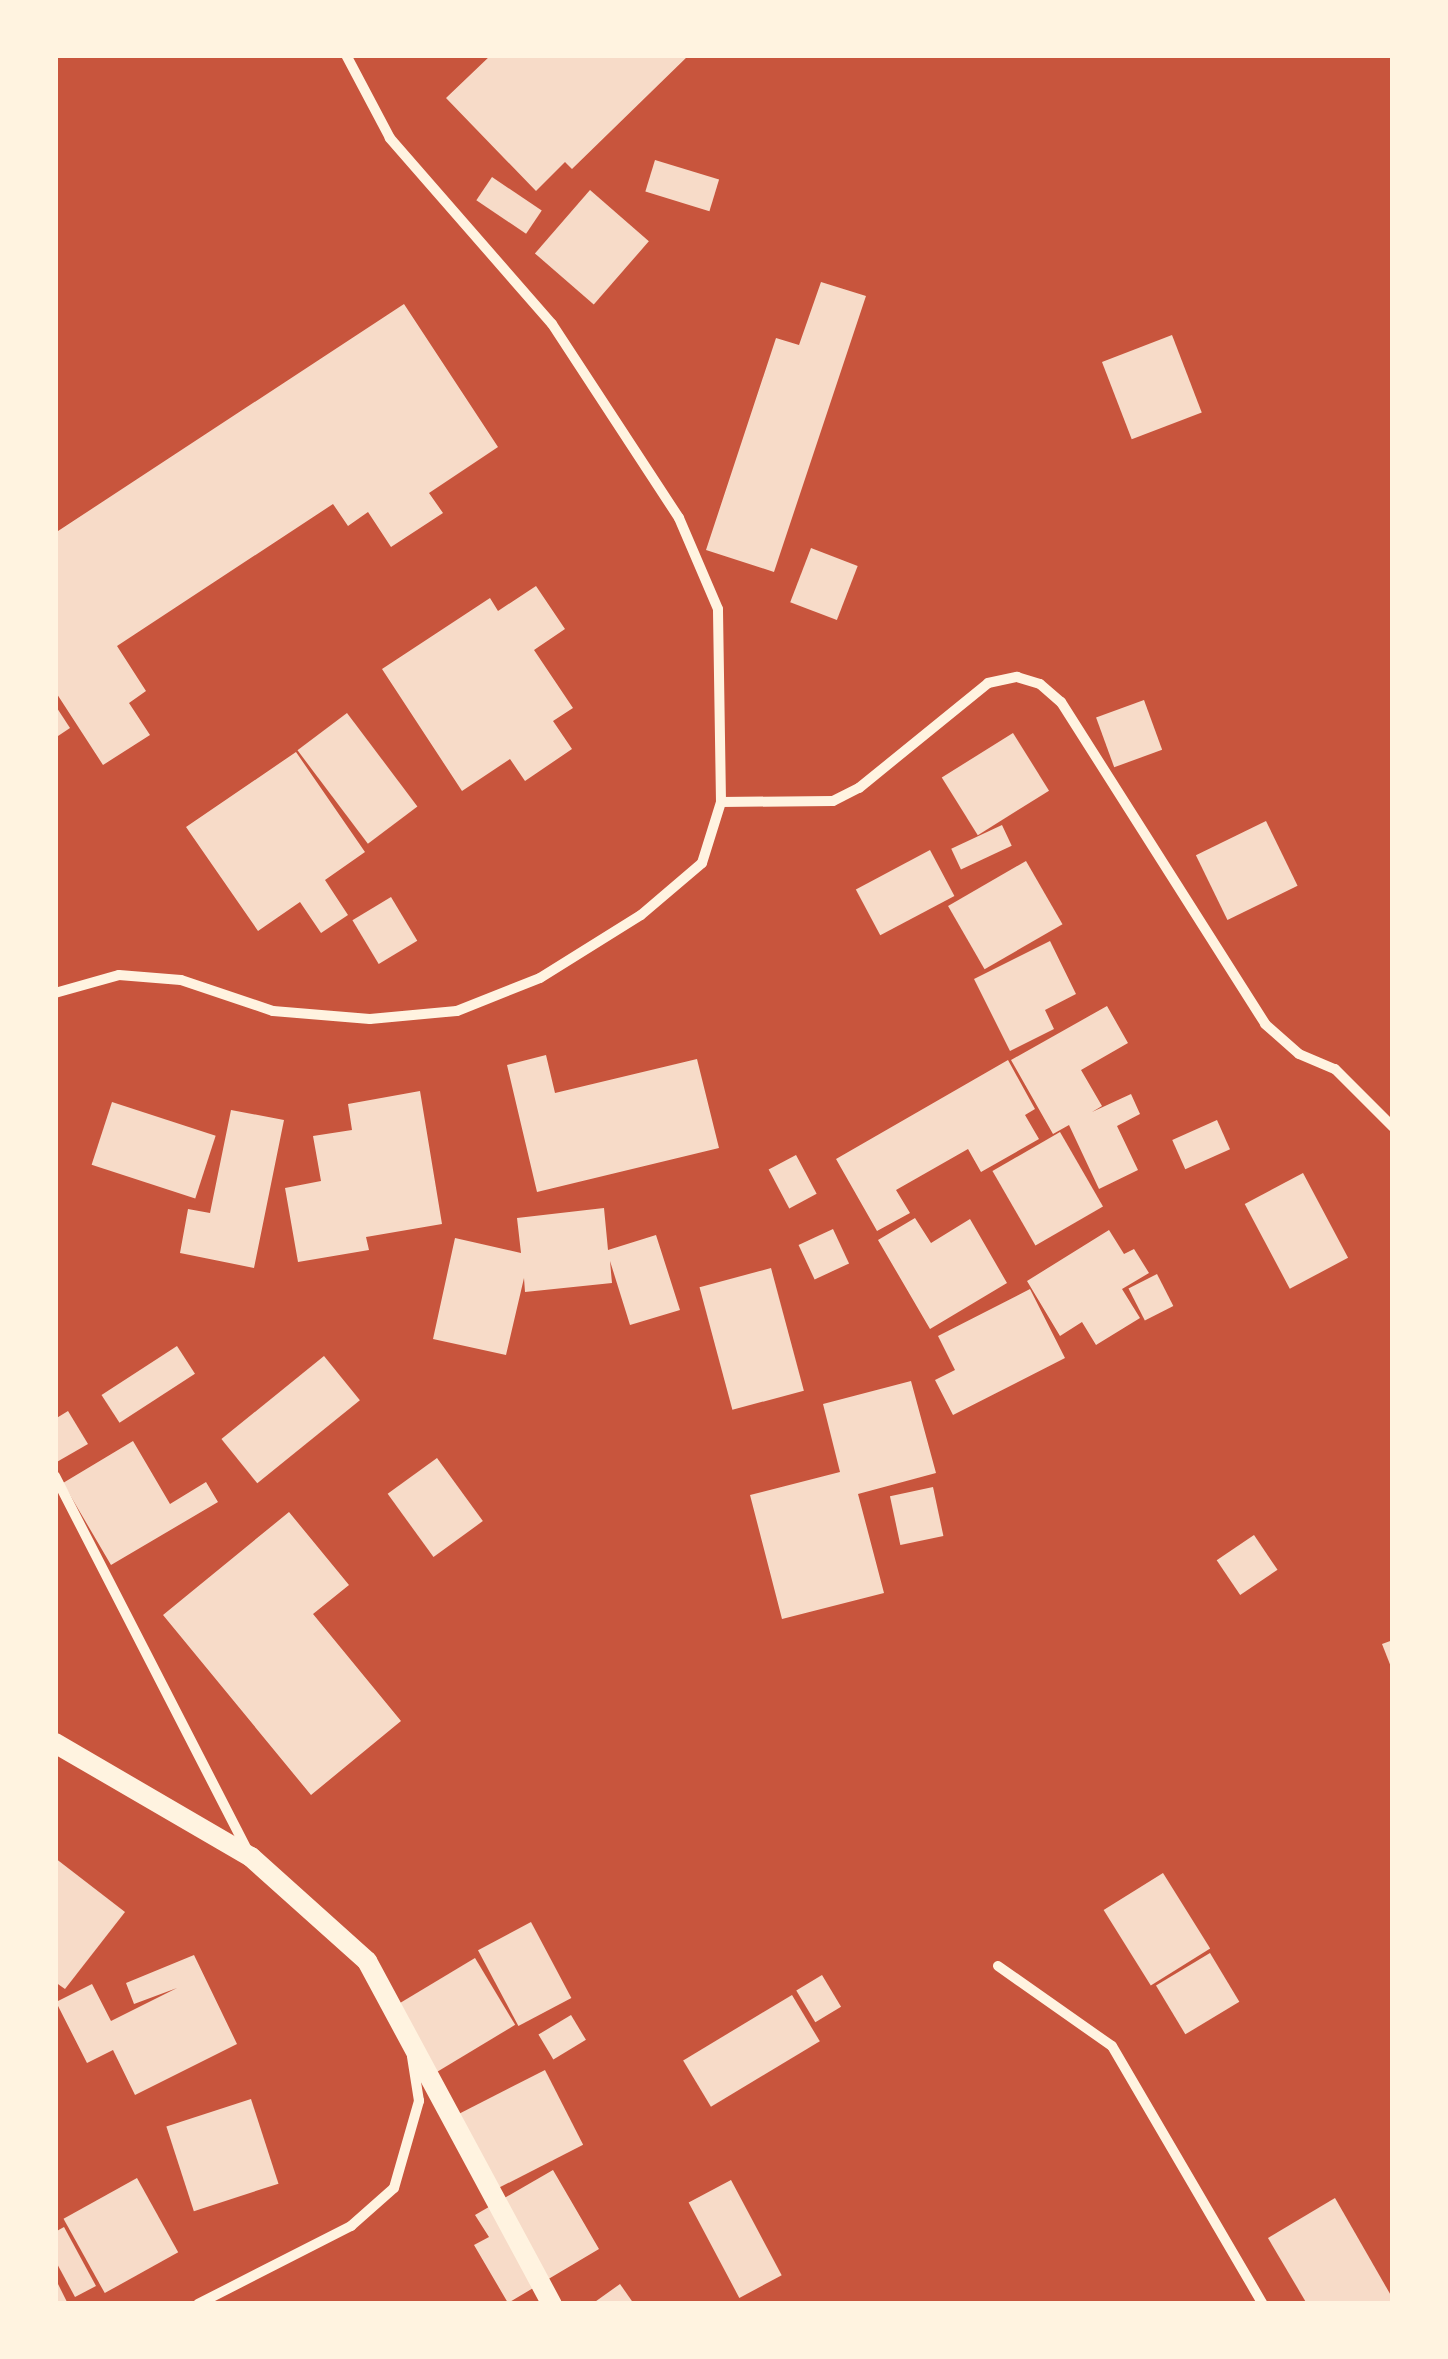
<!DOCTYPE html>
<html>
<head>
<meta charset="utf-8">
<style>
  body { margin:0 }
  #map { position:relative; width:1448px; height:2359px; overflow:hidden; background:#c8553d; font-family:Quicksand,sans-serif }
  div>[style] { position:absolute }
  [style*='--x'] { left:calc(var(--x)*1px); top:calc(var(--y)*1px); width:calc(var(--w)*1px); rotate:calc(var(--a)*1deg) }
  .building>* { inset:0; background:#f7dbc8; transform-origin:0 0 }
  .minor>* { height:10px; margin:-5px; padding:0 5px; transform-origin:5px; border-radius:5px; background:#fff3e0 }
  .secondary>* { height:20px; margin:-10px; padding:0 10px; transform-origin:10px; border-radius:10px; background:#fff3e0 }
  span { translate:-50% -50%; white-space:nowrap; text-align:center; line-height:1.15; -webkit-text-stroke:9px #fff3e0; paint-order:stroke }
  .frame { position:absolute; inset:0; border:58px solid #fff3e0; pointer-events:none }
</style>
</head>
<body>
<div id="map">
  <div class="building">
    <div style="clip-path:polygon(491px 55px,689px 55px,572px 169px,565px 162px,536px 191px,446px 98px)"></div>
    <div style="left:655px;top:160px;width:67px;height:33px;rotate:17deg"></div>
    <div style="left:492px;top:177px;width:60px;height:28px;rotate:34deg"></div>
    <div style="left:590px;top:190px;width:78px;height:84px;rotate:41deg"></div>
    <div style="clip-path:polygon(821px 282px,866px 296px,774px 572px,706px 550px,776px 338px,799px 345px)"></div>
    <div style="clip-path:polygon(404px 304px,498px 447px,429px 493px,443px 513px,391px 547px,368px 512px,348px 526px,333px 504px,117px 646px,146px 691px,129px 703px,150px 735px,103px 765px,55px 691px,55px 533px)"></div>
    <div style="left:1172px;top:335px;width:83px;height:75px;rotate:69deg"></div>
    <div style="left:811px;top:548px;width:50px;height:58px;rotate:21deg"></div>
    <div style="clip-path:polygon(536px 586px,565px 629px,534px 650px,573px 708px,553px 721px,572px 749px,525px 781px,510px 759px,462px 791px,382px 669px,490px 598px,498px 611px)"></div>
    <div style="left:1144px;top:700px;width:53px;height:51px;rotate:70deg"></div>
    <div style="clip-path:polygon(55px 705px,70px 728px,55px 738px)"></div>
    <div style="left:347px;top:713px;width:117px;height:62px;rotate:53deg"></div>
    <div style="left:1013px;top:733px;width:68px;height:84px;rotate:58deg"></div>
    <div style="clip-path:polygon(296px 752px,365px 852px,325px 880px,348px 915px,321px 933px,300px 902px,258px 931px,186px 827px)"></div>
    <div style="left:1266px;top:821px;width:72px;height:78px;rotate:64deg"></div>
    <div style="left:1002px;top:825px;width:23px;height:56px;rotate:65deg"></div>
    <div style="left:930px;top:850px;width:52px;height:84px;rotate:62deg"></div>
    <div style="left:1026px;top:861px;width:73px;height:90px;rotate:60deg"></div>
    <div style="left:391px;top:897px;width:51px;height:45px;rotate:59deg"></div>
    <div style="clip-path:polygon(1050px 941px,1076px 994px,1045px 1010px,1054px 1029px,1010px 1051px,974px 979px)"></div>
    <div style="clip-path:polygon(1107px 1006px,1128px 1043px,1081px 1070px,1102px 1106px,1092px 1112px,1131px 1094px,1140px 1114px,1117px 1126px,1138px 1170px,1099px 1189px,1069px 1125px,1053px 1134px,1011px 1060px)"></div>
    <div style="clip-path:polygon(546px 1055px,555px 1093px,697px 1059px,719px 1148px,537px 1192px,507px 1065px)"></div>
    <div style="clip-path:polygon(1008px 1060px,1035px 1109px,1025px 1115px,1039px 1139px,981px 1172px,968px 1149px,896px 1190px,910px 1213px,877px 1231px,836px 1159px)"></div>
    <div style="clip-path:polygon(420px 1091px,442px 1224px,366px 1237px,369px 1250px,298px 1262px,285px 1188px,321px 1181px,313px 1136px,352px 1130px,348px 1104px)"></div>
    <div style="left:112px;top:1102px;width:109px;height:66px;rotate:18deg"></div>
    <div style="clip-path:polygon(231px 1110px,284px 1120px,254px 1268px,180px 1253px,188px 1209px,210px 1213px)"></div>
    <div style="left:1217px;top:1120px;width:32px;height:49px;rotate:66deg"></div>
    <div style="left:1060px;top:1132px;width:86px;height:78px;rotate:60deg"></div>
    <div style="left:796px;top:1155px;width:44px;height:31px;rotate:62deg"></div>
    <div style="left:1303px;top:1173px;width:96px;height:66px;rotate:62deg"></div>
    <div style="clip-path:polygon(604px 1208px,608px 1250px,656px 1235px,680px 1310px,630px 1325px,610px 1261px,612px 1283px,525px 1292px,524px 1278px,506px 1355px,433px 1339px,455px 1238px,521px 1253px,517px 1218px)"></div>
    <div style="clip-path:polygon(915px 1218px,931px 1243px,970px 1219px,1007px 1283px,930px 1329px,878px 1240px)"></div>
    <div style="left:833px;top:1229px;width:38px;height:38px;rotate:65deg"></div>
    <div style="clip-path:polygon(1109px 1230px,1124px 1254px,1134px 1249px,1149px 1273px,1122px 1289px,1140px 1318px,1096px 1345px,1082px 1322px,1060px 1336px,1027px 1281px)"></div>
    <div style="left:771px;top:1268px;width:127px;height:74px;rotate:75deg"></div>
    <div style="left:1157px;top:1274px;width:36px;height:32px;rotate:63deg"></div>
    <div style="clip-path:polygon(1030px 1289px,1065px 1358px,953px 1415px,935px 1380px,955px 1370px,938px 1336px)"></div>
    <div style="left:177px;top:1346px;width:33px;height:90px;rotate:57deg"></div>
    <div style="left:324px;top:1356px;width:57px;height:132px;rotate:51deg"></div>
    <div style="clip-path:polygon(911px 1381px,936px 1473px,858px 1494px,884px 1593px,782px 1619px,750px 1495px,840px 1472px,823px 1404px)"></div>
    <div style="clip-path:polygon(68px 1411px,88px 1444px,55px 1463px,55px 1419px)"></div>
    <div style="clip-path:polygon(133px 1441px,170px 1504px,206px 1482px,218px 1502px,111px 1565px,63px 1483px)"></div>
    <div style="left:437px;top:1458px;width:78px;height:61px;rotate:54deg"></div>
    <div style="left:933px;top:1487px;width:50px;height:44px;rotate:78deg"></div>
    <div style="clip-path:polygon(289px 1512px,349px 1585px,313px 1614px,401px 1721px,311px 1795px,163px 1615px)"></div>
    <div style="left:1254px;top:1535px;width:42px;height:45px;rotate:56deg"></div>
    <div style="clip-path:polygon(1393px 1640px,1393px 1672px,1382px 1644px)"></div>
    <div style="clip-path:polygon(55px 1858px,125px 1912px,65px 1989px,55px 1982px)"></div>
    <div style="left:1163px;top:1873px;width:89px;height:70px;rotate:58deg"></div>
    <div style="left:531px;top:1922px;width:86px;height:60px;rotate:62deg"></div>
    <div style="left:1210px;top:1953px;width:57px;height:63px;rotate:59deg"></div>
    <div style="clip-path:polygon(194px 1955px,237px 2044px,135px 2095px,113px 2050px,87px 2063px,56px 2002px,92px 1984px,111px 2021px,177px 1988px,134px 2004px,126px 1983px)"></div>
    <div style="left:475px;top:1958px;width:78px;height:103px;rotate:59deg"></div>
    <div style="left:822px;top:1975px;width:37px;height:30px;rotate:59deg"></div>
    <div style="left:792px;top:1995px;width:54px;height:127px;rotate:59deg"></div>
    <div style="left:571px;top:2015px;width:29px;height:38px;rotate:59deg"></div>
    <div style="left:545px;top:2070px;width:84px;height:98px;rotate:63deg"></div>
    <div style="left:251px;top:2099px;width:89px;height:89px;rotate:72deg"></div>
    <div style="clip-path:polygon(553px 2170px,599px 2249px,508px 2303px,474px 2245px,489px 2237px,475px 2215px)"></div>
    <div style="left:137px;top:2178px;width:85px;height:84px;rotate:61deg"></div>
    <div style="left:731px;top:2180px;width:108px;height:48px;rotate:62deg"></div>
    <div style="clip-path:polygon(1335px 2198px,1393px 2299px,1393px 2304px,1307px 2304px,1268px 2238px)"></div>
    <div style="clip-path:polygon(64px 2227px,96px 2286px,75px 2297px,55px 2260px,55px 2232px)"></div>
    <div style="clip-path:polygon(55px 2278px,68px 2304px,55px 2304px)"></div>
    <div style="clip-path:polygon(620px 2284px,634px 2304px,592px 2304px)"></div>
  </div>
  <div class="minor">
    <div style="--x:721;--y:802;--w:112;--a:-0.5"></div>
    <div style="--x:833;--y:801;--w:29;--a:-27"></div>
    <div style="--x:859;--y:788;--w:166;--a:-39.1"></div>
    <div style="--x:988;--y:683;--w:30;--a:-12"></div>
    <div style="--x:1017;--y:677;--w:24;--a:17"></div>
    <div style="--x:1040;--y:684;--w:28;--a:41"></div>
    <div style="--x:1061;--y:702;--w:381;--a:57.6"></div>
    <div style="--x:1265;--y:1024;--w:45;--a:41.4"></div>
    <div style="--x:1299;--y:1054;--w:39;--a:23"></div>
    <div style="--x:1335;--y:1069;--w:82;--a:45"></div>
    <div style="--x:55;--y:993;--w:66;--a:-15.7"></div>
    <div style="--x:119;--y:975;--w:62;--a:4.6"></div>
    <div style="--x:181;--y:980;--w:97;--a:18.6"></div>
    <div style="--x:273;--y:1011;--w:97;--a:4.7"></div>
    <div style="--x:370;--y:1019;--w:87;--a:-5.3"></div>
    <div style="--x:457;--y:1011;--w:89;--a:-21.7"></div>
    <div style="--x:540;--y:978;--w:119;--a:-32"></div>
    <div style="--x:641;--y:915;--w:80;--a:-40.4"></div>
    <div style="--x:702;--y:863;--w:64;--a:-72.7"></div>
    <div style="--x:721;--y:802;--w:193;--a:-90.9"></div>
    <div style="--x:718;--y:609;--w:99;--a:-113.2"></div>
    <div style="--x:679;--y:518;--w:232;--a:-123.2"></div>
    <div style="--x:552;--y:324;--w:247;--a:-131.1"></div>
    <div style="--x:390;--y:138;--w:94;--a:-117.9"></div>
    <div style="--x:55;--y:1476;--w:423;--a:62.8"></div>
    <div style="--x:998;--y:1966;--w:139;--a:35.1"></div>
    <div style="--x:1112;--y:2046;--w:299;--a:59.7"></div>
    <div style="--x:198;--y:2304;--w:172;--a:-27"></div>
    <div style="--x:351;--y:2226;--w:57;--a:-41.5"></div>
    <div style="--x:394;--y:2188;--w:91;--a:-74"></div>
    <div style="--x:419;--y:2101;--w:45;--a:-99"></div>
  </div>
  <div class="secondary">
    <div style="--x:55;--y:1743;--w:227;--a:30.2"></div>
    <div style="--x:251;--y:1857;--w:156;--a:41.9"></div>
    <div style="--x:367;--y:1961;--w:390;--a:61.7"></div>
  </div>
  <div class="frame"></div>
</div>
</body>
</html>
